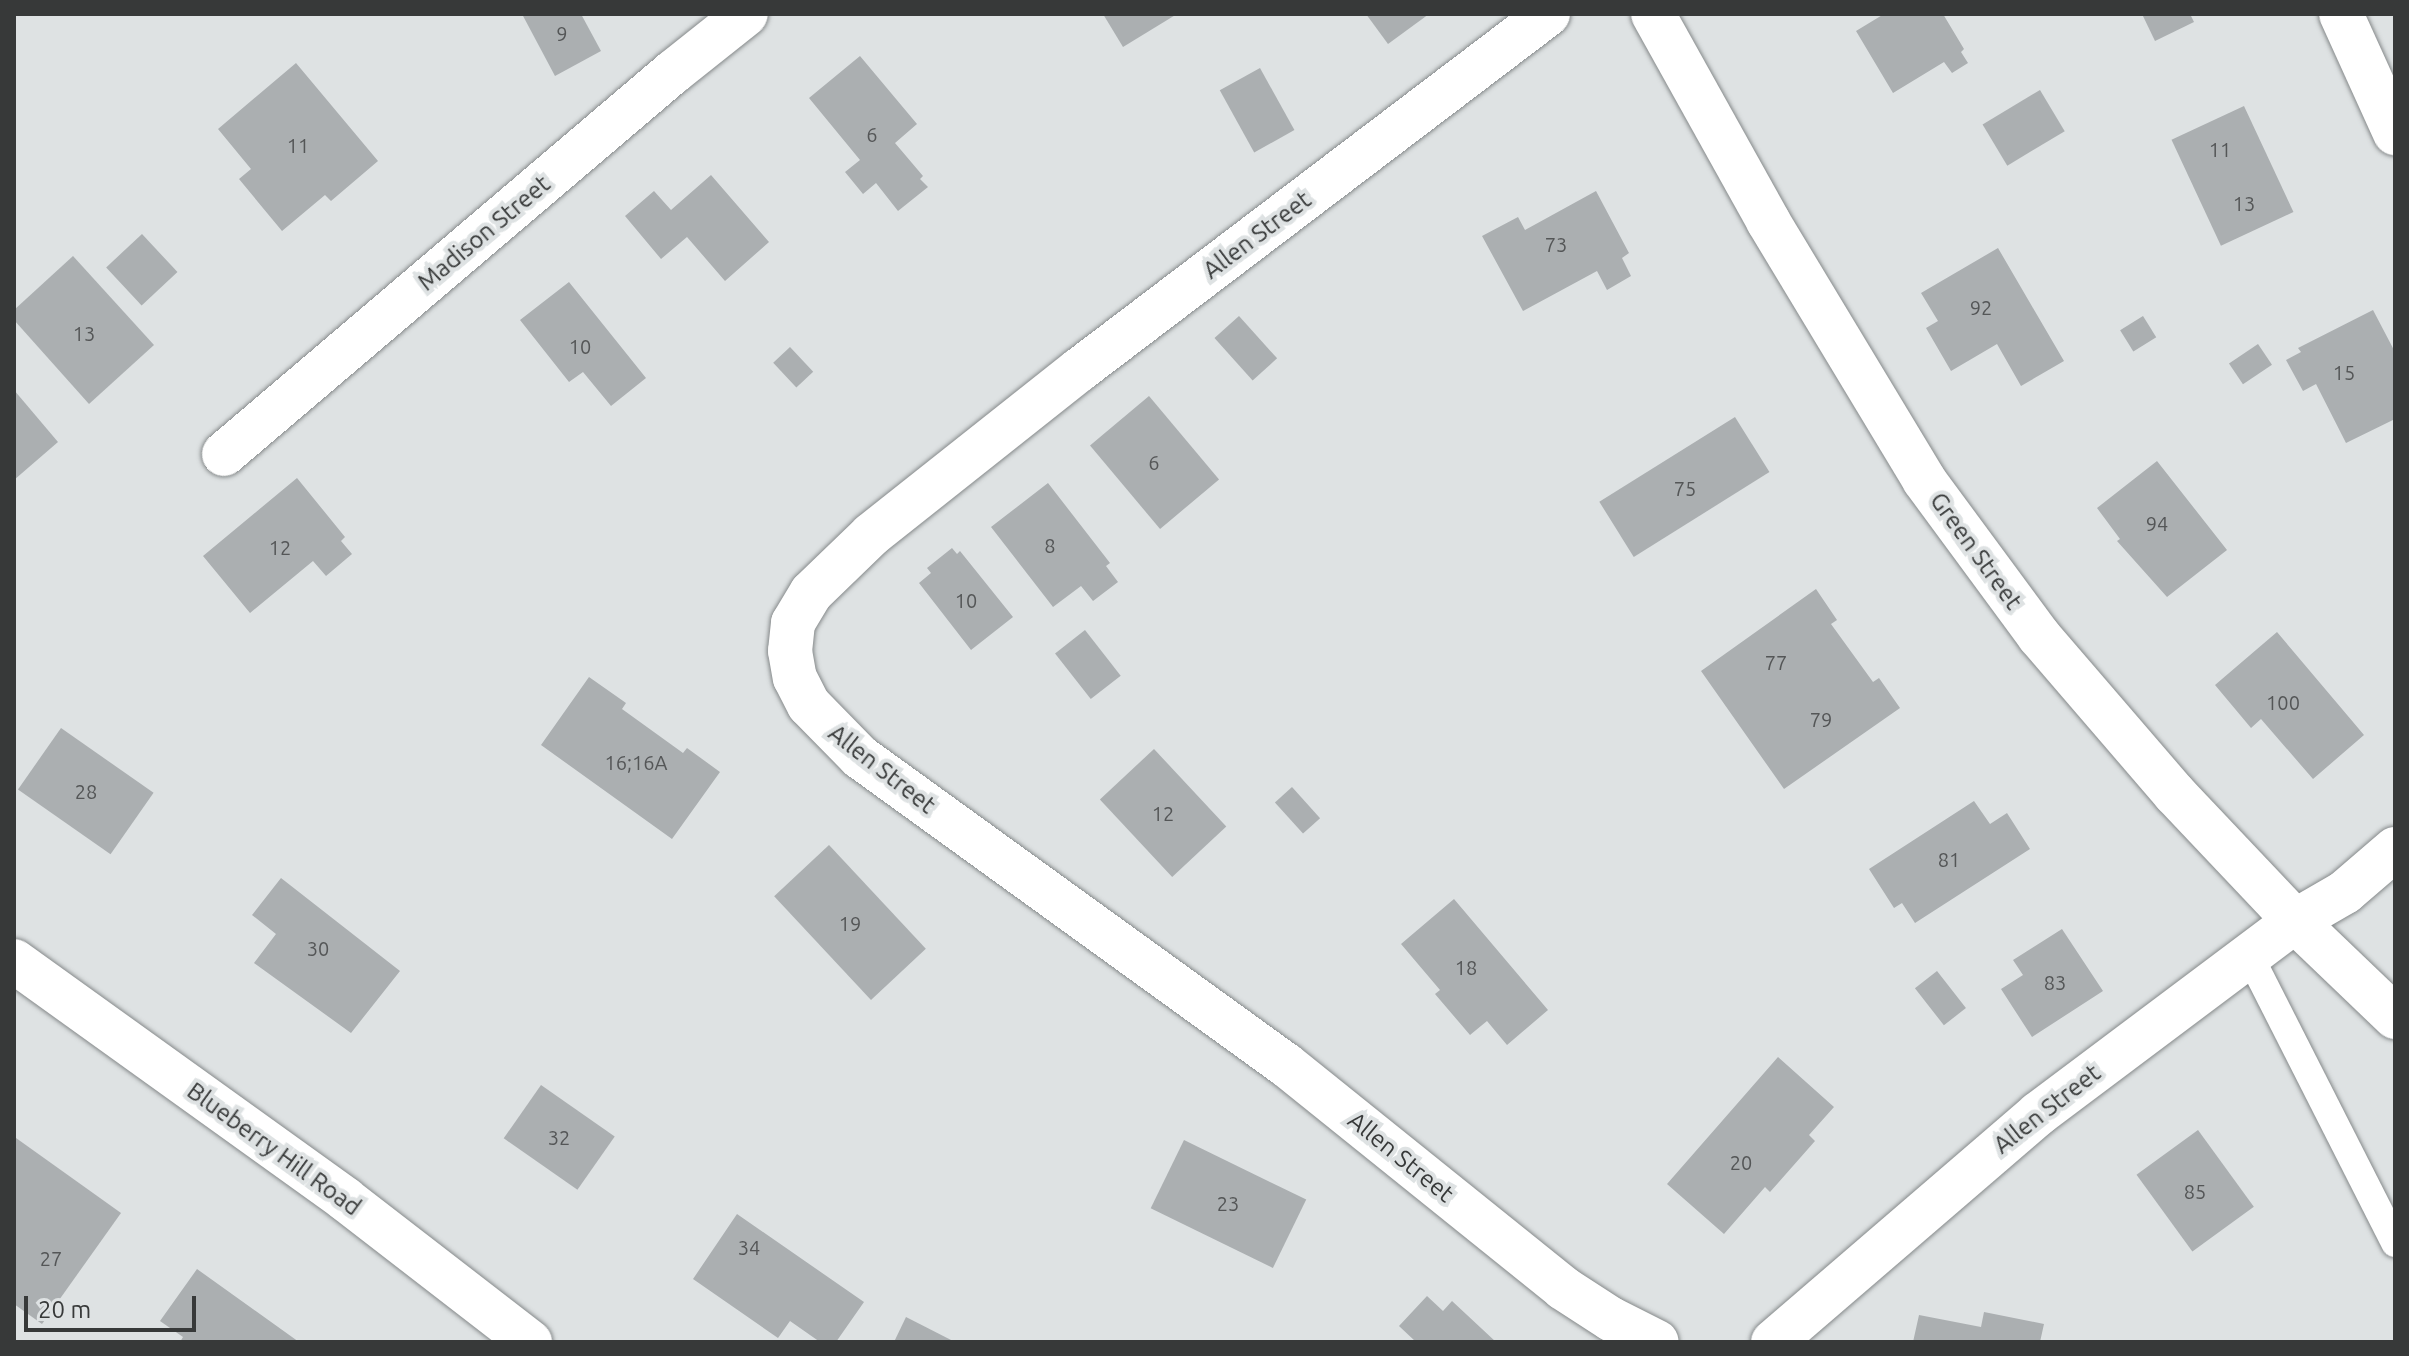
<!DOCTYPE html>
<html>
<head>
<meta charset="utf-8">
<style>
  body { margin:0 }
  #map { position:relative; width:2409px; height:1356px; overflow:hidden; background:#dee2e3; font-family:Ubuntu,sans-serif }
  div>[style] { position:absolute }
  [style*='--x'] { left:calc(var(--x)*1px); top:calc(var(--y)*1px); width:calc(var(--w)*1px); rotate:calc(var(--a)*1deg) }
  .building>* { inset:0; background:#abafb1; transform-origin:0 0 }
  .roads { filter:drop-shadow(0 0 2px #85898a) drop-shadow(0 0 2px #85898a) }
  .service>* { height:28px; margin:-14px; padding:0 14px; transform-origin:14px; border-radius:14px; background:#fff }
  .minor>* { height:44px; margin:-22px; padding:0 22px; transform-origin:22px; border-radius:22px; background:#fff }
  .tertiary>* { height:44px; margin:-22px; padding:0 22px; transform-origin:22px; border-radius:22px; background:#fff }
  span { translate:-50% -50%; white-space:nowrap; text-align:center; line-height:1.15; -webkit-text-stroke:8px #dee2e3; paint-order:stroke }
  .number-label { font-size:20px; color:#545657 }
  .number-label span { -webkit-text-stroke-width:0 }
  .street-label { font-size:24px; color:#373939 }
  .frame { position:absolute; inset:0; border:16px solid #373939; pointer-events:none }
  .scale { position:absolute; left:24px; top:1296px; width:172px; height:36px; box-sizing:border-box; border:4px solid #373939; border-top:0; padding-left:10px; font-size:24px; line-height:28px; white-space:nowrap; color:#373939; -webkit-text-stroke:6px #dee2e3; paint-order:stroke }
</style>
</head>
<body>
<div id="map">
  <div class="building">
    <div style="clip-path:polygon(522px 14px,581px 14px,601px 51px,555px 76px)"></div>
    <div style="clip-path:polygon(1103px 14px,1177px 14px,1123px 47px)"></div>
    <div style="clip-path:polygon(1366px 14px,1429px 14px,1388px 44px)"></div>
    <div style="clip-path:polygon(1884px 14px,1943px 14px,1964px 49px,1961px 52px,1968px 63px,1952px 73px,1944px 62px,1893px 93px,1856px 31px)"></div>
    <div style="clip-path:polygon(2142px 14px,2190px 14px,2194px 22px,2155px 41px)"></div>
    <div style="clip-path:polygon(860px 56px,917px 124px,895px 143px,923px 176px,920px 179px,928px 187px,898px 211px,876px 183px,863px 194px,845px 172px,860px 160px,809px 98px)"></div>
    <div style="clip-path:polygon(296px 63px,378px 161px,331px 201px,325px 195px,282px 231px,239px 179px,251px 169px,218px 129px)"></div>
    <div style="left:1260px;top:68px;width:71px;height:46px;rotate:61deg"></div>
    <div style="left:2040px;top:90px;width:48px;height:67px;rotate:59deg"></div>
    <div style="left:2244px;top:106px;width:117px;height:80px;rotate:65deg"></div>
    <div style="clip-path:polygon(711px 175px,769px 242px,725px 281px,687px 237px,661px 259px,625px 216px,654px 191px,671px 210px)"></div>
    <div style="clip-path:polygon(1596px 191px,1629px 253px,1622px 258px,1631px 276px,1607px 290px,1597px 271px,1523px 311px,1482px 236px,1518px 217px,1525px 230px)"></div>
    <div style="left:142px;top:234px;width:52px;height:49px;rotate:47deg"></div>
    <div style="clip-path:polygon(1998px 248px,2064px 361px,2021px 386px,1997px 344px,1951px 371px,1926px 328px,1938px 321px,1921px 293px)"></div>
    <div style="clip-path:polygon(73px 256px,154px 345px,89px 404px,14px 320px,14px 310px)"></div>
    <div style="clip-path:polygon(569px 282px,646px 378px,611px 406px,583px 372px,569px 382px,520px 320px)"></div>
    <div style="clip-path:polygon(2373px 310px,2395px 352px,2395px 419px,2346px 443px,2316px 384px,2303px 391px,2286px 360px,2301px 352px,2298px 348px)"></div>
    <div style="left:1239px;top:316px;width:57px;height:33px;rotate:48deg"></div>
    <div style="left:2143px;top:316px;width:25px;height:27px;rotate:58deg"></div>
    <div style="left:2258px;top:344px;width:25px;height:35px;rotate:56deg"></div>
    <div style="left:790px;top:347px;width:34px;height:23px;rotate:47deg"></div>
    <div style="clip-path:polygon(14px 390px,58px 442px,14px 480px)"></div>
    <div style="left:1149px;top:396px;width:109px;height:77px;rotate:50deg"></div>
    <div style="left:1735px;top:417px;width:65px;height:160px;rotate:58deg"></div>
    <div style="clip-path:polygon(2157px 461px,2227px 550px,2167px 597px,2117px 541px,2120px 539px,2097px 508px)"></div>
    <div style="clip-path:polygon(297px 478px,345px 537px,341px 541px,352px 554px,326px 576px,313px 561px,250px 613px,203px 556px)"></div>
    <div style="clip-path:polygon(1048px 483px,1110px 563px,1106px 566px,1118px 582px,1093px 601px,1081px 586px,1053px 607px,991px 527px)"></div>
    <div style="clip-path:polygon(952px 548px,957px 554px,960px 551px,1013px 617px,971px 650px,919px 583px,931px 573px,927px 568px)"></div>
    <div style="clip-path:polygon(1816px 589px,1837px 620px,1831px 624px,1873px 682px,1879px 678px,1900px 708px,1784px 789px,1701px 671px)"></div>
    <div style="left:1085px;top:630px;width:58px;height:38px;rotate:52deg"></div>
    <div style="clip-path:polygon(2277px 632px,2364px 735px,2313px 779px,2261px 719px,2251px 728px,2215px 685px)"></div>
    <div style="clip-path:polygon(589px 677px,626px 703px,622px 709px,683px 753px,687px 748px,720px 772px,672px 839px,541px 745px)"></div>
    <div style="left:61px;top:728px;width:113px;height:75px;rotate:35deg"></div>
    <div style="left:1154px;top:749px;width:106px;height:74px;rotate:47deg"></div>
    <div style="left:1292px;top:787px;width:42px;height:23px;rotate:48deg"></div>
    <div style="clip-path:polygon(1974px 801px,1990px 824px,2007px 813px,2030px 849px,1915px 923px,1902px 903px,1894px 908px,1869px 869px)"></div>
    <div style="left:829px;top:845px;width:142px;height:75px;rotate:47deg"></div>
    <div style="clip-path:polygon(281px 878px,400px 971px,351px 1033px,254px 963px,276px 934px,252px 915px)"></div>
    <div style="clip-path:polygon(1454px 899px,1548px 1010px,1507px 1045px,1487px 1021px,1470px 1035px,1435px 994px,1440px 990px,1401px 944px)"></div>
    <div style="clip-path:polygon(2062px 929px,2103px 991px,2032px 1037px,2001px 989px,2023px 975px,2013px 960px)"></div>
    <div style="left:1937px;top:971px;width:47px;height:28px;rotate:52deg"></div>
    <div style="clip-path:polygon(1778px 1057px,1834px 1107px,1809px 1135px,1815px 1141px,1770px 1192px,1765px 1187px,1724px 1234px,1667px 1184px)"></div>
    <div style="left:541px;top:1085px;width:90px;height:65px;rotate:35deg"></div>
    <div style="left:2198px;top:1130px;width:95px;height:76px;rotate:54deg"></div>
    <div style="clip-path:polygon(16px 1138px,121px 1213px,42px 1324px,14px 1304px)"></div>
    <div style="left:1184px;top:1140px;width:136px;height:76px;rotate:26deg"></div>
    <div style="clip-path:polygon(737px 1214px,864px 1302px,836px 1342px,820px 1342px,790px 1321px,778px 1338px,693px 1279px)"></div>
    <div style="clip-path:polygon(197px 1269px,299px 1342px,180px 1342px,183px 1337px,160px 1321px)"></div>
    <div style="clip-path:polygon(1427px 1296px,1443px 1311px,1452px 1301px,1496px 1342px,1416px 1342px,1399px 1326px)"></div>
    <div style="clip-path:polygon(1984px 1312px,2044px 1324px,2040px 1342px,1913px 1342px,1919px 1315px,1981px 1327px)"></div>
    <div style="clip-path:polygon(906px 1317px,955px 1342px,894px 1342px)"></div>
  </div>
  <div class="roads">
    <div class="service">
      <div style="--x:2249;--y:955;--w:323;--a:63.1"></div>
    </div>
    <div class="minor">
      <div style="--x:1548;--y:14;--w:589;--a:142.8"></div>
      <div style="--x:1079;--y:370;--w:265;--a:141.6"></div>
      <div style="--x:871;--y:535;--w:83;--a:136"></div>
      <div style="--x:811;--y:593;--w:35;--a:121"></div>
      <div style="--x:793;--y:623;--w:28;--a:96"></div>
      <div style="--x:790;--y:651;--w:27;--a:80"></div>
      <div style="--x:795;--y:678;--w:30;--a:63"></div>
      <div style="--x:809;--y:705;--w:73;--a:45.6"></div>
      <div style="--x:860;--y:757;--w:526;--a:35.87"></div>
      <div style="--x:1286;--y:1065;--w:356;--a:38.8"></div>
      <div style="--x:1563;--y:1288;--w:57;--a:32.9"></div>
      <div style="--x:1611;--y:1319;--w:51;--a:26.6"></div>
      <div style="--x:2341;--y:14;--w:131;--a:65.6"></div>
      <div style="--x:224;--y:454;--w:590;--a:-40.39"></div>
      <div style="--x:673;--y:72;--w:93;--a:-38.5"></div>
      <div style="--x:14;--y:961;--w:408;--a:35.7"></div>
      <div style="--x:345;--y:1199;--w:234;--a:37.7"></div>
      <div style="--x:1773;--y:1342;--w:350;--a:-40.7"></div>
      <div style="--x:2038;--y:1114;--w:321;--a:-36.9"></div>
      <div style="--x:2295;--y:921;--w:58;--a:-30.1"></div>
      <div style="--x:2345;--y:892;--w:66;--a:-40.7"></div>
    </div>
    <div class="tertiary">
      <div style="--x:1653;--y:14;--w:237;--a:60.9"></div>
      <div style="--x:1768;--y:221;--w:302;--a:58.9"></div>
      <div style="--x:1924;--y:480;--w:194;--a:53.6"></div>
      <div style="--x:2039;--y:636;--w:208;--a:49.3"></div>
      <div style="--x:2175;--y:794;--w:175;--a:46.6"></div>
      <div style="--x:2295;--y:921;--w:139;--a:43.8"></div>
    </div>
  </div>
  <div class="number-label">
    <span style="left:562px;top:33px">9</span>
    <span style="left:872px;top:134px">6</span>
    <span style="left:298px;top:145px">11</span>
    <span style="left:2220px;top:149px">11</span>
    <span style="left:2244px;top:203px">13</span>
    <span style="left:1556px;top:244px">73</span>
    <span style="left:1981px;top:307px">92</span>
    <span style="left:84px;top:333px">13</span>
    <span style="left:580px;top:346px">10</span>
    <span style="left:2344px;top:372px">15</span>
    <span style="left:1154px;top:462px">6</span>
    <span style="left:1685px;top:488px">75</span>
    <span style="left:2157px;top:523px">94</span>
    <span style="left:1050px;top:545px">8</span>
    <span style="left:280px;top:547px">12</span>
    <span style="left:966px;top:600px">10</span>
    <span style="left:1776px;top:662px">77</span>
    <span style="left:2283px;top:702px">100</span>
    <span style="left:1821px;top:719px">79</span>
    <span style="left:636px;top:762px">16;16A</span>
    <span style="left:86px;top:791px">28</span>
    <span style="left:1163px;top:813px">12</span>
    <span style="left:1949px;top:859px">81</span>
    <span style="left:850px;top:923px">19</span>
    <span style="left:318px;top:948px">30</span>
    <span style="left:1466px;top:967px">18</span>
    <span style="left:2055px;top:982px">83</span>
    <span style="left:559px;top:1137px">32</span>
    <span style="left:1741px;top:1162px">20</span>
    <span style="left:2195px;top:1191px">85</span>
    <span style="left:1228px;top:1203px">23</span>
    <span style="left:749px;top:1247px">34</span>
    <span style="left:51px;top:1258px">27</span>
  </div>
  <div class="street-label">
    <span style="left:484px;top:233px;rotate:-40deg">Madison Street</span>
    <span style="left:1257px;top:235px;rotate:-37deg">Allen Street</span>
    <span style="left:1976px;top:551px;rotate:54deg">Green Street</span>
    <span style="left:882px;top:769px;rotate:38deg">Allen Street</span>
    <span style="left:2047px;top:1109px;rotate:-38deg">Allen Street</span>
    <span style="left:274px;top:1149px;rotate:36deg">Blueberry Hill Road</span>
    <span style="left:1401px;top:1157px;rotate:39deg">Allen Street</span>
  </div>
  <div class="frame"></div>
  <div class="scale">20 m</div>
</div>
</body>
</html>
